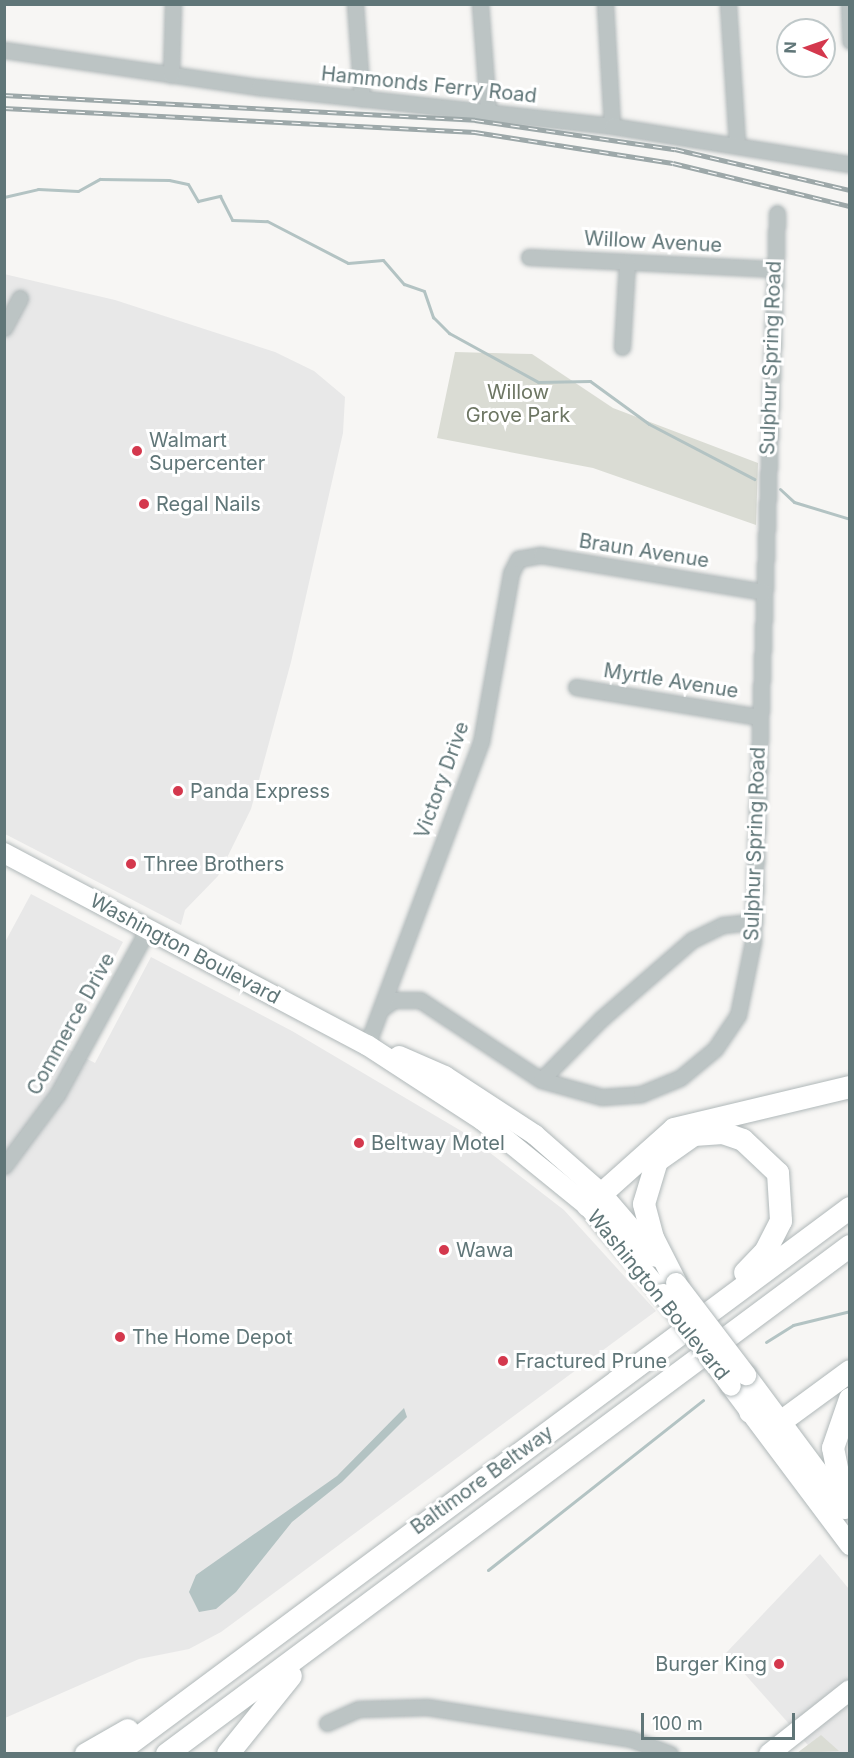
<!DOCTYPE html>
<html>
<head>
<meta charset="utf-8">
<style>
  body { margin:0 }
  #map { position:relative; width:854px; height:1758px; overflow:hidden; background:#f7f6f4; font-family:Inter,sans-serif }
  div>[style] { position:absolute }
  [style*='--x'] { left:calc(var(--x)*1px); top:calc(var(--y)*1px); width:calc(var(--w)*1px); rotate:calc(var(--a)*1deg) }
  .built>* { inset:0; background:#e8e8e8 }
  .green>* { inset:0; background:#dadcd4 }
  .water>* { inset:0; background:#b3c3c3 }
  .stream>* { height:3px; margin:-1.5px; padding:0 1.5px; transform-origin:1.5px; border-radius:1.5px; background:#b3c3c3 }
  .roads { filter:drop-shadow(0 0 2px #b0b8b9) drop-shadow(0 0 2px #b0b8b9) }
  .minor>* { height:15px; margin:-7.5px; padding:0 7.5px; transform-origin:7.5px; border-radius:7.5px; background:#bcc4c4 }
  .major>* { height:20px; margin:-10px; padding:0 10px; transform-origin:10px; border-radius:10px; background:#fff }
  .highway>* { height:22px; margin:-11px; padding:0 11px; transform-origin:11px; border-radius:11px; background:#fff }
  .rail>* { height:5px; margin-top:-2.5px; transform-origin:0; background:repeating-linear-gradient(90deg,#fff 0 9px,#9da8a9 0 18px); box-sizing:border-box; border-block:2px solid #9da8a9 }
  .bridges { filter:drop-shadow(0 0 2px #b0b8b9) drop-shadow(0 0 2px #b0b8b9) }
  .major-bridge>* { height:20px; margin:-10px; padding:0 10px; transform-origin:10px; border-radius:10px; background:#fff }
  .dots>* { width:16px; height:16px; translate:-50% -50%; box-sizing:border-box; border:3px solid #fff; border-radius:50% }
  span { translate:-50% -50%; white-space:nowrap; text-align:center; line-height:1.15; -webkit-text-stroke:6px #fff; paint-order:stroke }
  .street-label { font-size:20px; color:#607678 }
  .park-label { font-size:20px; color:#6d7663 }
  .poi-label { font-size:20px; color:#607678 }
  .left { translate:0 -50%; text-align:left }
  .right { translate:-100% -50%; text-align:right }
  .frame { position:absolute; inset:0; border:6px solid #607678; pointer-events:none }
  .north { position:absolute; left:776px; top:18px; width:60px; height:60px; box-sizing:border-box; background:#fff; border:2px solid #bfc8c9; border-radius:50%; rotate:272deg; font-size:16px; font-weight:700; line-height:24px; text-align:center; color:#607678 }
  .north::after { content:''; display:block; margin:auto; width:21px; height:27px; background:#d4384d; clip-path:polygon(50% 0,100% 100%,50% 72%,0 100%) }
  .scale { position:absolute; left:641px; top:1713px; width:154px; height:27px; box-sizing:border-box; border:3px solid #607678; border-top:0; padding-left:8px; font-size:18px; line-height:21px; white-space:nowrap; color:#607678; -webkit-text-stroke:4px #fff; paint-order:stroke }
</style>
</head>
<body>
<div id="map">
  <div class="built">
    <div style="clip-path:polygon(4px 274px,115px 300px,275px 352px,314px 371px,345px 397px,343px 433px,291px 662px,251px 809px,218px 876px,185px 910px,181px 925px,5px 834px)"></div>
    <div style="clip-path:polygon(31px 894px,123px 942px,66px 1048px,95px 1063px,151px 957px,292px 1031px,463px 1132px,564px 1210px,656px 1311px,221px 1632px,189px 1649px,139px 1659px,5px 1718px,4px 944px)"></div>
    <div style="clip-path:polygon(820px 1554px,849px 1589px,849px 1753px,815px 1753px,726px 1653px)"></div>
  </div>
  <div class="green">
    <div style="clip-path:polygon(455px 352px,532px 354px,613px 408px,758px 463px,756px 525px,593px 468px,437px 438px)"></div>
    <div style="clip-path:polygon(821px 1735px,839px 1751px,797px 1753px)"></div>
  </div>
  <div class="water">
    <div style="clip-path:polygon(404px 1408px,407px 1417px,342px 1482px,292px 1522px,236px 1592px,216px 1609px,199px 1612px,189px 1592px,196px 1575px,337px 1476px)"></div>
  </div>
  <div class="stream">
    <div style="--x:4;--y:197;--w:35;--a:-13"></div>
    <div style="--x:38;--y:189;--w:40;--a:2.9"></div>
    <div style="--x:78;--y:191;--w:25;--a:-29"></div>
    <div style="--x:100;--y:179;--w:69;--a:0.8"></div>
    <div style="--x:169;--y:180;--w:19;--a:12"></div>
    <div style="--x:188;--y:184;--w:20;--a:60"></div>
    <div style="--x:198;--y:201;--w:23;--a:-13"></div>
    <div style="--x:220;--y:196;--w:27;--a:63"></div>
    <div style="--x:232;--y:220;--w:35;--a:2"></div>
    <div style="--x:267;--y:221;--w:91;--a:27.4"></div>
    <div style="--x:348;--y:263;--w:35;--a:-5"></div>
    <div style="--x:383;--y:260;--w:32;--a:49"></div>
    <div style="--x:404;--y:284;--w:21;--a:19"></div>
    <div style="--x:424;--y:291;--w:28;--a:71"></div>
    <div style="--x:433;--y:317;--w:23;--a:45"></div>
    <div style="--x:449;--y:333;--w:102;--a:28.8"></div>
    <div style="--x:538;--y:382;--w:52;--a:-1.1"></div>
    <div style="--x:590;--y:381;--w:73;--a:36.1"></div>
    <div style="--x:649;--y:424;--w:119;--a:27.6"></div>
    <div style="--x:780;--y:489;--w:19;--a:43"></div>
    <div style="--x:794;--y:502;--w:59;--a:16.9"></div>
    <div style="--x:766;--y:1342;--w:32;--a:-32"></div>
    <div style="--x:793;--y:1325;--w:59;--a:-13.8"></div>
    <div style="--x:488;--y:1570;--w:274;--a:-38.3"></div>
  </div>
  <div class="roads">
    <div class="minor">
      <div style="--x:355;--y:4;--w:95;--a:85.8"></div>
      <div style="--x:480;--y:4;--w:106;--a:85.7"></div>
      <div style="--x:605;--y:4;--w:122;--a:86.7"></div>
      <div style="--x:728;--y:4;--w:140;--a:86.3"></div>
      <div style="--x:849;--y:4;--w:37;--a:88"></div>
      <div style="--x:4;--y:50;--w:258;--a:8.3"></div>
      <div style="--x:259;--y:87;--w:355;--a:6.3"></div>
      <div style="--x:612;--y:126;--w:241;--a:9.1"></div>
      <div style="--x:171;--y:75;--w:71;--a:-88.4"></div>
      <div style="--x:529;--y:257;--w:246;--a:2.8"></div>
      <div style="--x:4;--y:328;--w:34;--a:-62"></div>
      <div style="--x:622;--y:347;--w:85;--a:-86.6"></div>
      <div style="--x:576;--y:687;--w:186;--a:9.3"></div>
      <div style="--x:381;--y:1009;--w:16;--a:-35"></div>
      <div style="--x:394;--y:1000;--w:26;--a:0"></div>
      <div style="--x:420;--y:1000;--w:145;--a:33.5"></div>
      <div style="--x:541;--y:1080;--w:63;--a:15.6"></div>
      <div style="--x:602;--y:1097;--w:39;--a:-4"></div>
      <div style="--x:641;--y:1094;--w:42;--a:-22.3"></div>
      <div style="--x:680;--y:1078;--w:45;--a:-39.6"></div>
      <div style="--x:715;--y:1049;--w:41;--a:-55.9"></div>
      <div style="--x:738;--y:1015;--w:76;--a:-78.5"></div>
      <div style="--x:753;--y:941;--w:728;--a:-88.11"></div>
      <div style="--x:367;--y:1045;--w:324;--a:-69.4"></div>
      <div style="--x:481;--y:742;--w:172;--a:-79.9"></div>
      <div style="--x:511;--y:573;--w:16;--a:-63"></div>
      <div style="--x:518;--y:559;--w:23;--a:-10"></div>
      <div style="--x:541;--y:555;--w:226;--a:9.4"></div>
      <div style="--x:541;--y:1080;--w:86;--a:-45.5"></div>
      <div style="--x:601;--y:1019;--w:121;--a:-41"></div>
      <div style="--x:692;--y:940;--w:34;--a:-26"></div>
      <div style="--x:723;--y:925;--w:30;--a:-6"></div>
      <div style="--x:4;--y:1166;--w:89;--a:-53.3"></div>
      <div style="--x:57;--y:1095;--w:189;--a:-61.3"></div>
      <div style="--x:327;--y:1723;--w:34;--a:-24"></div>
      <div style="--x:358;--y:1709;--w:69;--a:-1.7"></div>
      <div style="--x:427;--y:1707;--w:206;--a:8.9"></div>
      <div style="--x:631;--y:1739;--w:42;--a:21"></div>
    </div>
    <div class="major">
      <div style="--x:4;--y:853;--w:411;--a:27.9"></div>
      <div style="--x:367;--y:1045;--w:137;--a:33.1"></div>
      <div style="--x:482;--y:1120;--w:136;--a:39.1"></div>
      <div style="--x:588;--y:1206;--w:116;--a:49.6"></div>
      <div style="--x:399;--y:1056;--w:50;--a:23.5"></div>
      <div style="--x:445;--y:1076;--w:108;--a:33.2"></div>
      <div style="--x:535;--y:1135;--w:88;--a:41.3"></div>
      <div style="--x:601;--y:1193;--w:84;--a:49.3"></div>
      <div style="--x:746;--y:1375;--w:164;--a:53.4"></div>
      <div style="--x:731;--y:1386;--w:199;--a:53.2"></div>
      <div style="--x:769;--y:1754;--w:103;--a:-38.3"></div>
    </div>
    <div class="highway">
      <div style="--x:588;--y:1206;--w:115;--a:-41.8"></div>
      <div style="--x:674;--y:1129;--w:181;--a:-13.4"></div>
      <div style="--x:676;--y:1283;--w:51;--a:-117.1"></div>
      <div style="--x:653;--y:1238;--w:35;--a:-105"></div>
      <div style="--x:644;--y:1204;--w:45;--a:-73.2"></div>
      <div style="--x:657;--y:1161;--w:45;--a:-35.1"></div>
      <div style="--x:694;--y:1135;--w:29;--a:-4"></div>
      <div style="--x:723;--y:1133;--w:21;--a:19"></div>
      <div style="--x:743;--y:1140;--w:48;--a:43.3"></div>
      <div style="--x:778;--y:1173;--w:48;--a:86.4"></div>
      <div style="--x:781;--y:1221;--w:34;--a:117"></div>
      <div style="--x:766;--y:1251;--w:30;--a:134"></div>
      <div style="--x:750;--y:1412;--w:33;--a:16"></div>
      <div style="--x:782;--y:1421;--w:84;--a:-36.3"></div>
      <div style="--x:845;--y:1508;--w:61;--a:-101.3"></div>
      <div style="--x:833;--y:1448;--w:52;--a:-70.9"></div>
      <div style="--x:86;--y:1754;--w:48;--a:-29.7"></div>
      <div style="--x:116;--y:1754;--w:915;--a:-36.64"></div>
      <div style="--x:167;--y:1754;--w:851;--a:-36.64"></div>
      <div style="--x:228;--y:1754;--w:100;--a:-51.1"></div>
    </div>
  </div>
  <div class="rail">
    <div style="--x:4;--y:95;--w:472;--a:3"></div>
    <div style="--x:475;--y:120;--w:202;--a:8.3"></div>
    <div style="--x:675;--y:149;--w:180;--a:13.2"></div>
    <div style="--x:4;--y:108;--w:472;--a:2.9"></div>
    <div style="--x:475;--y:132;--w:200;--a:8.9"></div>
    <div style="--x:673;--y:163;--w:182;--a:13.7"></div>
  </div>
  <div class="bridges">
    <div class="major-bridge">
      <div style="--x:676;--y:1283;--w:116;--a:52.7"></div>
      <div style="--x:663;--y:1294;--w:114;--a:53.5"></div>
    </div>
  </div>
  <div class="dots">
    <div style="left:137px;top:451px;background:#d4384d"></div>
    <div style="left:144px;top:504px;background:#d4384d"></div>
    <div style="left:178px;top:791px;background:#d4384d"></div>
    <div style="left:131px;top:864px;background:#d4384d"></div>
    <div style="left:359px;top:1143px;background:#d4384d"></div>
    <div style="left:444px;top:1250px;background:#d4384d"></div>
    <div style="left:120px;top:1337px;background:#d4384d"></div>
    <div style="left:503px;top:1361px;background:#d4384d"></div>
    <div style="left:779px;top:1664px;background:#d4384d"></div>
  </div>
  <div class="street-label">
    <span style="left:429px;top:85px;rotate:6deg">Hammonds Ferry Road</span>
    <span style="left:653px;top:242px;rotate:3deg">Willow Avenue</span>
    <span style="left:771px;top:358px;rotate:-88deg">Sulphur Spring Road</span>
    <span style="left:644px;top:551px;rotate:9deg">Braun Avenue</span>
    <span style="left:671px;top:681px;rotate:9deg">Myrtle Avenue</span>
    <span style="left:442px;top:780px;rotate:-70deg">Victory Drive</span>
    <span style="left:755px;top:844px;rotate:-88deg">Sulphur Spring Road</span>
    <span style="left:185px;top:949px;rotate:28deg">Washington Boulevard</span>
    <span style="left:71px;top:1024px;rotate:-61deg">Commerce Drive</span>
    <span style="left:658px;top:1295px;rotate:51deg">Washington Boulevard</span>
    <span style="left:482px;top:1480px;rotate:-36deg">Baltimore Beltway</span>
  </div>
  <div class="park-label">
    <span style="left:518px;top:404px">Willow<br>Grove Park</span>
  </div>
  <div class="poi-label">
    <span class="left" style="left:149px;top:452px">Walmart<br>Supercenter</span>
    <span class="left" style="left:156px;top:504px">Regal Nails</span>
    <span class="left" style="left:190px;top:791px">Panda Express</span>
    <span class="left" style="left:143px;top:864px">Three Brothers</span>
    <span class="left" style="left:371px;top:1143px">Beltway Motel</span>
    <span class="left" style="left:456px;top:1250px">Wawa</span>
    <span class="left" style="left:132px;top:1337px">The Home Depot</span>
    <span class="left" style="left:515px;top:1361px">Fractured Prune</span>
    <span class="right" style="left:767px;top:1664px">Burger King</span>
  </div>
  <div class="frame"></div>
  <div class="north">N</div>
  <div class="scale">100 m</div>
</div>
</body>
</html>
